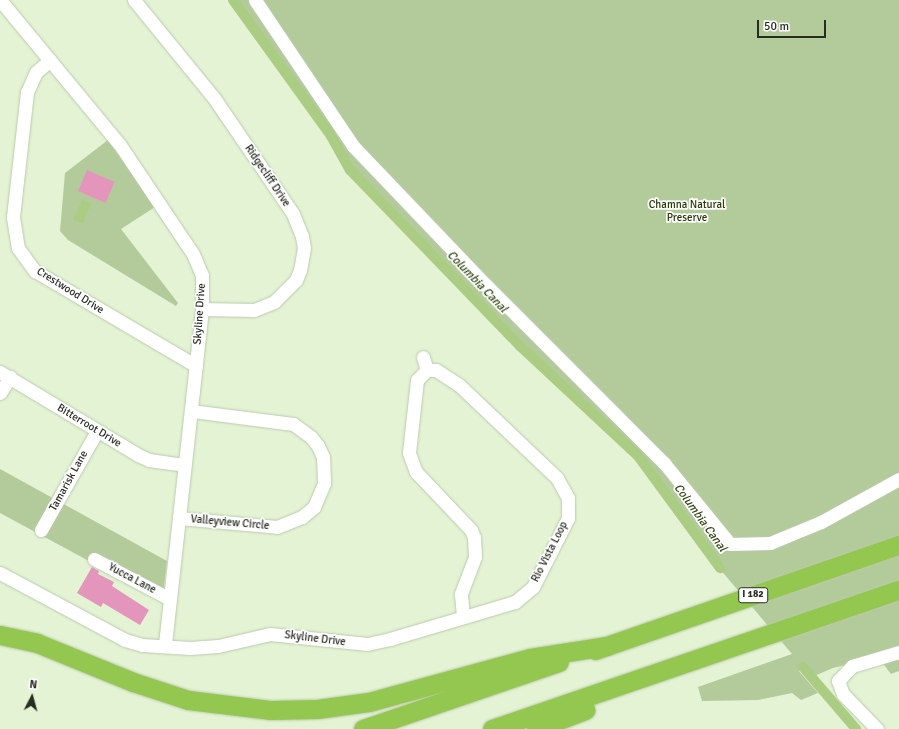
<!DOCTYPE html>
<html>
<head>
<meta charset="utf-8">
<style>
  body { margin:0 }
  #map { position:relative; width:899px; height:729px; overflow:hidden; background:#e3f3d4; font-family:Signika,sans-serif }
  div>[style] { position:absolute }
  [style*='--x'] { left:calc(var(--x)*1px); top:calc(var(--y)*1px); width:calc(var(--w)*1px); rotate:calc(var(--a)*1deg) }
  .green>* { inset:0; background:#b3cb9a }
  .water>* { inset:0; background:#aacc83; transform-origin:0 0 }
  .canal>* { height:10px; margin:-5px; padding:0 5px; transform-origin:5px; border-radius:5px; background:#aacc83 }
  .building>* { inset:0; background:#e395bb; transform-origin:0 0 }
  .roads { filter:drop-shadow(0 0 1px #bbcaac) drop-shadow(0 0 1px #bbcaac) }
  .minor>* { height:13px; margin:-6.5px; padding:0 6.5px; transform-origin:6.5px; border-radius:6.5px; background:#fff }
  .highway>* { height:19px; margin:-9.5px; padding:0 9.5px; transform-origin:9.5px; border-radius:9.5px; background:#94c74f }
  span { translate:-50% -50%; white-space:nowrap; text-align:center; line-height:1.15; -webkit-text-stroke:3.5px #fff; paint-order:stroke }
  .shield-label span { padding:1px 3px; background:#fff; border:1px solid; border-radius:3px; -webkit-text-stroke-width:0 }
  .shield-label { font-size:10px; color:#282d22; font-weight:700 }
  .street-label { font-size:11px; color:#282d22 }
  .park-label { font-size:11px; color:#253903 }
  .water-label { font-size:12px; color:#314613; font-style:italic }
  .north { position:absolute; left:12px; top:677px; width:40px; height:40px; -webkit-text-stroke:3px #fff; paint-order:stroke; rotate:6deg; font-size:11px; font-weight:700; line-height:16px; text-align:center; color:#282d22 }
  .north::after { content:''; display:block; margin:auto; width:14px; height:18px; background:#282d22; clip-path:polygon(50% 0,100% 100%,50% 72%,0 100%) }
  .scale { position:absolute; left:757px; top:20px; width:69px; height:18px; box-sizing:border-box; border:2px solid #282d22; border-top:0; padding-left:5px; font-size:12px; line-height:14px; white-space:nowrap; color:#282d22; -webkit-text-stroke:3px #fff; paint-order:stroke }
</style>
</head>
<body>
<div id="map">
  <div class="green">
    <div style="clip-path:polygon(233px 0,899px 0,899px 671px,891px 674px,878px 657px,833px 668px,812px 677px,803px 667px,799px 671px,818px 693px,801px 700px,792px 693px,758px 700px,702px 701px,698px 687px,792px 654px,719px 568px,638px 456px,520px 346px,350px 170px,331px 136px)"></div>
    <div style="clip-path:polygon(108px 140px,155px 207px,121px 229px,178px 303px,176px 306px,68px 240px,60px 231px,65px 173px)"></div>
    <div style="clip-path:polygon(0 469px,167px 561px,163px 595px,89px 561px,0 513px)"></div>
  </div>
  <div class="water">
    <div style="left:82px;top:200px;width:10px;height:21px;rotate:24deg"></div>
  </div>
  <div class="canal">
    <div style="--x:233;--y:0;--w:168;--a:54.2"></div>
    <div style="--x:331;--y:136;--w:39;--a:61"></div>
    <div style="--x:350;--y:170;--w:245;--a:46"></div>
    <div style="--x:520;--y:346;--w:161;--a:43"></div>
    <div style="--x:638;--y:456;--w:139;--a:53.8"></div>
    <div style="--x:803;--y:667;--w:82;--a:49.5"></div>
  </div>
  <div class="building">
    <div style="left:87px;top:170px;width:30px;height:23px;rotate:23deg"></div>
    <div style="clip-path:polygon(92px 567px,99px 571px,98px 574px,114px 582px,112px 586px,149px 610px,140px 625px,103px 603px,101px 607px,77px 593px)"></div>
  </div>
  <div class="roads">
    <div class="minor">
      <div style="--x:0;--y:0;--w:188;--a:50.4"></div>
      <div style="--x:120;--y:145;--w:131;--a:56.2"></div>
      <div style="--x:193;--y:254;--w:23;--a:67"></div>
      <div style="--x:202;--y:275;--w:34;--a:90"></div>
      <div style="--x:202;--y:309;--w:339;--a:96.3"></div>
      <div style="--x:134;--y:0;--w:127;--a:50.8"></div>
      <div style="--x:214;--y:98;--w:140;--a:55.7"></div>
      <div style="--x:293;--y:214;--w:24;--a:68"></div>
      <div style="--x:302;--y:236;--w:12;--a:81"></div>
      <div style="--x:304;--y:248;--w:22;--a:100"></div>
      <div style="--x:300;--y:270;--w:11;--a:112"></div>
      <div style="--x:296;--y:280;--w:31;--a:135"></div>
      <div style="--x:274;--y:302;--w:22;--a:158"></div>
      <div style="--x:254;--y:310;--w:52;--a:-178.9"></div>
      <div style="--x:255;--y:0;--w:176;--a:56.1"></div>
      <div style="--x:353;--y:146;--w:192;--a:46.3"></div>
      <div style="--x:486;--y:285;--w:252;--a:45"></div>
      <div style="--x:664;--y:463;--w:104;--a:50.8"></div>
      <div style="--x:730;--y:544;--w:40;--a:-1.4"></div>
      <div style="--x:770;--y:543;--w:55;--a:-22.4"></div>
      <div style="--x:821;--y:522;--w:89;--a:-28.9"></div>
      <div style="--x:50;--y:60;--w:18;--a:139"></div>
      <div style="--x:36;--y:72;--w:22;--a:114"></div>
      <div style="--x:27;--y:92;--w:126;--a:96.4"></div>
      <div style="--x:13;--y:217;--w:31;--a:81"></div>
      <div style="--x:18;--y:248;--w:29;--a:54"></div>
      <div style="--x:35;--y:271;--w:187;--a:30.5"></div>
      <div style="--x:423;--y:357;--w:14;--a:73"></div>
      <div style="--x:0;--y:372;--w:161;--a:31"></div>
      <div style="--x:138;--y:455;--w:12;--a:24"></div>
      <div style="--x:149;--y:460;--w:35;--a:8"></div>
      <div style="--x:0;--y:393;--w:19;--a:-58"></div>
      <div style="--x:179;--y:518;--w:98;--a:5.2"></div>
      <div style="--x:277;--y:527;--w:27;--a:-22"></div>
      <div style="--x:302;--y:517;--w:16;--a:-40"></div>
      <div style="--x:314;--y:507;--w:26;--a:-67"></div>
      <div style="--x:324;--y:483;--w:26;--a:-92"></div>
      <div style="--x:323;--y:457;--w:12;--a:-114"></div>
      <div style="--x:318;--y:446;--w:11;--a:-128"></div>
      <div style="--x:311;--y:437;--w:22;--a:-144"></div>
      <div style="--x:293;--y:424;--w:103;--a:-172.7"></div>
      <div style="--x:41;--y:530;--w:114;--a:-60.5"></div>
      <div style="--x:94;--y:559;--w:86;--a:27.8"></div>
      <div style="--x:0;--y:573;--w:142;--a:28.2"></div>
      <div style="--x:125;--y:640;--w:18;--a:16"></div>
      <div style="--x:142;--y:645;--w:48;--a:3.6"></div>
      <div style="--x:190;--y:648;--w:28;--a:-4"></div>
      <div style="--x:218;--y:646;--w:53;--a:-13"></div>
      <div style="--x:270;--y:634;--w:98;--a:5.9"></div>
      <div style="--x:367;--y:644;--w:24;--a:-12"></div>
      <div style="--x:390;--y:639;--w:130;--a:-16.5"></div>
      <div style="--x:515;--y:602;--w:23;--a:-40"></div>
      <div style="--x:533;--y:587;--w:68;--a:-63.1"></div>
      <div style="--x:564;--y:526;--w:9;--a:-63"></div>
      <div style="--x:568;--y:518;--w:20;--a:-90"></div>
      <div style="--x:568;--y:498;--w:23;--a:-119"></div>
      <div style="--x:557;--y:478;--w:135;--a:-136.5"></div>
      <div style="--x:459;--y:385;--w:27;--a:-147"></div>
      <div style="--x:436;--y:370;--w:9;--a:180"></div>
      <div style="--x:427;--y:370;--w:14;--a:135"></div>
      <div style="--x:417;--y:380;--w:73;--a:96.3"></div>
      <div style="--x:409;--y:453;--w:20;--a:70"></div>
      <div style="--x:416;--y:472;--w:80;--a:46.5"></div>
      <div style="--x:471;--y:530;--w:8;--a:67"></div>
      <div style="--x:474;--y:537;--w:20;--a:87"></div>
      <div style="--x:475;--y:557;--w:40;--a:111"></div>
      <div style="--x:461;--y:594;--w:23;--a:85"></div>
      <div style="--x:877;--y:729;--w:49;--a:-134.2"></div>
      <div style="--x:843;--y:694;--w:14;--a:-111"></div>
      <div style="--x:838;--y:681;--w:21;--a:-47"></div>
      <div style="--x:852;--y:666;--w:49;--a:-16.6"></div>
    </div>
    <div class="highway">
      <div style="--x:0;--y:635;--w:38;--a:12"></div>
      <div style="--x:37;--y:643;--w:104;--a:22.1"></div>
      <div style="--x:133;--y:682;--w:58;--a:18.1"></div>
      <div style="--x:188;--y:700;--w:84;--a:6.9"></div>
      <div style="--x:271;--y:710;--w:46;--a:-1.2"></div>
      <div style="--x:317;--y:709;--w:52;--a:-7.7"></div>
      <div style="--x:369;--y:702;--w:167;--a:-15.3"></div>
      <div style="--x:530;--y:658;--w:78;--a:-8.9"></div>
      <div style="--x:595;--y:650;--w:322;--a:-19.1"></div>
      <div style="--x:363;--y:729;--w:207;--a:-18.9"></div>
      <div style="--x:492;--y:729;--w:430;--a:-18.9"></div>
      <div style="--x:536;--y:729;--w:53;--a:-21.2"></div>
    </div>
  </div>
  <div class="shield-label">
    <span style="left:753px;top:595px">I 182</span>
  </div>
  <div class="street-label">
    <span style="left:267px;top:176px;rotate:56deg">Ridgecliff Drive</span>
    <span style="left:70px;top:291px;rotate:32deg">Crestwood Drive</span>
    <span style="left:200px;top:314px;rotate:-86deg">Skyline Drive</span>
    <span style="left:89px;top:426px;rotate:31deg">Bitterroot Drive</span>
    <span style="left:69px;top:481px;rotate:-61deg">Tamarisk Lane</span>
    <span style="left:230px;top:523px;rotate:5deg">Valleyview Circle</span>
    <span style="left:550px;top:552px;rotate:-63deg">Rio Vista Loop</span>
    <span style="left:132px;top:579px;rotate:28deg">Yucca Lane</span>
    <span style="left:315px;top:639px;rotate:7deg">Skyline Drive</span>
  </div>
  <div class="park-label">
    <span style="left:687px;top:212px">Chamna Natural<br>Preserve</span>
  </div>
  <div class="water-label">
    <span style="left:477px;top:282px;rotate:46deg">Columbia Canal</span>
    <span style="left:700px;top:518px;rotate:54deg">Columbia Canal</span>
  </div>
  <div class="north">N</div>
  <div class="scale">50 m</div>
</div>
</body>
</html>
